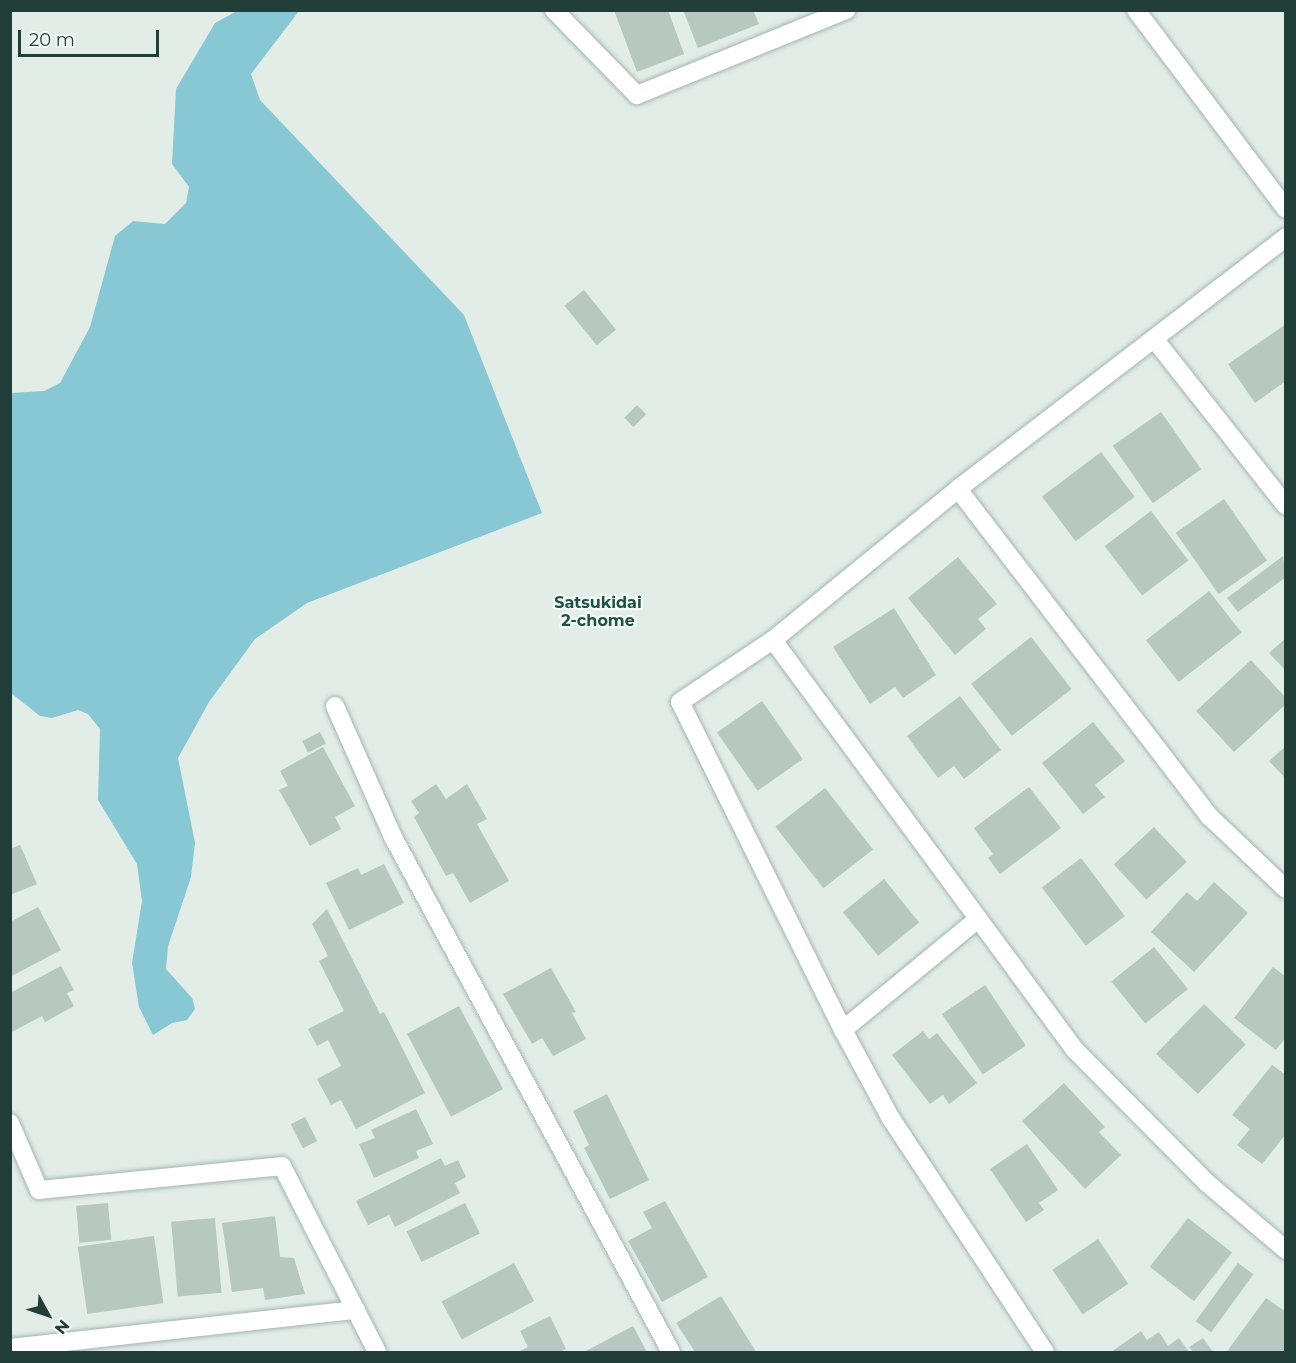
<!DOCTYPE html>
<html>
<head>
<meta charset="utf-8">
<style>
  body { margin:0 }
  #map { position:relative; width:1296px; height:1363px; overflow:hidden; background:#e2ede8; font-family:Montserrat,sans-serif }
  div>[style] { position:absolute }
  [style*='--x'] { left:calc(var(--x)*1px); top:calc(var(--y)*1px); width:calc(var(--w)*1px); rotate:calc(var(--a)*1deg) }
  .water>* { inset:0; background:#88c7d4 }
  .building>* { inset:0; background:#b7c8c1; transform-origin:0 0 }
  .roads { filter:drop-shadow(0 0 2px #a4b5b0) drop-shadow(0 0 2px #a4b5b0) }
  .street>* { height:18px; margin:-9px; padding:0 9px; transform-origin:9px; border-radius:9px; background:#fff }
  .secondary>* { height:18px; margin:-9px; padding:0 9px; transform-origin:9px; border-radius:9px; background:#fff }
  span { translate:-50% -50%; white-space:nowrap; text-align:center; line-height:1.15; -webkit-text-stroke:4.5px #f3f9f6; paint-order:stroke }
  .neighbourhood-label { font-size:16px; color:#1c5246; font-weight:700 }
  .frame { position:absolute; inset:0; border:12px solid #213f38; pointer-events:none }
  .north { position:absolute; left:18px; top:1285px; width:60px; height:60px; -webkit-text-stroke:4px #f3f9f6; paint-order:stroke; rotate:130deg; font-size:16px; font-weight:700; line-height:24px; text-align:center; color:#213f38 }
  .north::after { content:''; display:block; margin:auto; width:21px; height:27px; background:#213f38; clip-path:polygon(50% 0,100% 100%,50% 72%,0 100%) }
  .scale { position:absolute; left:18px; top:30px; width:141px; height:27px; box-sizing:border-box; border:3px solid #213f38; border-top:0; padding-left:8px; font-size:18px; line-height:21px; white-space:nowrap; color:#213f38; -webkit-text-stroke:4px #f3f9f6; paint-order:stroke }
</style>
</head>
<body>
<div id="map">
  <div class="water">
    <div style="clip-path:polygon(239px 10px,299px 11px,251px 74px,260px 100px,464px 315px,542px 513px,307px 603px,255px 639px,209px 702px,178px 758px,195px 843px,191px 877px,168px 946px,166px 969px,192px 998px,195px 1009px,187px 1020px,172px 1023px,153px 1035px,139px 1007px,132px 963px,142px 901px,137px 864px,98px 800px,100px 729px,88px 714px,78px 710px,52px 718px,40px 716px,11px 693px,11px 393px,44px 391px,60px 383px,90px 327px,115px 236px,133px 221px,165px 224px,186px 203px,189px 187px,172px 164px,176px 89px,215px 23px)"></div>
  </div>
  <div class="building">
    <div style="clip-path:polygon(614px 10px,668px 10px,684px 54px,637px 72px)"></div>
    <div style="clip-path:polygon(683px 10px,753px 10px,759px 24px,698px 48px)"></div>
    <div style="left:584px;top:290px;width:51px;height:25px;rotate:51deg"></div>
    <div style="clip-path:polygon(1286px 324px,1286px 381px,1255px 403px,1228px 364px)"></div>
    <div style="left:637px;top:405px;width:13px;height:18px;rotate:45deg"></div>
    <div style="left:1161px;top:412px;width:70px;height:59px;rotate:55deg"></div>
    <div style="left:1101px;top:452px;width:56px;height:74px;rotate:53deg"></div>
    <div style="left:1224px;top:499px;width:75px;height:59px;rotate:55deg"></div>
    <div style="left:1151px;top:511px;width:62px;height:58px;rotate:53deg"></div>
    <div style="clip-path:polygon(1283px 556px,1286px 577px,1238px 612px,1227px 598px)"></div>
    <div style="clip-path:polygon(958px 557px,997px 604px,978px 619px,986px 629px,955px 655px,908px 598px)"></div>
    <div style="left:1209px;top:591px;width:53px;height:80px;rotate:52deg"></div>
    <div style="clip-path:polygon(894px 608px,936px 675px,903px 698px,895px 687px,870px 704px,833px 647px)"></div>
    <div style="left:1031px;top:637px;width:66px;height:76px;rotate:52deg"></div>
    <div style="clip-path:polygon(1286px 638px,1286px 671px,1269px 653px)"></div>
    <div style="clip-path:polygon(1251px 660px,1286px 698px,1286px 704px,1234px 752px,1196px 711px)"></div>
    <div style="clip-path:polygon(960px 696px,1001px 750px,964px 779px,954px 766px,938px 778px,907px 736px)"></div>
    <div style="left:762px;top:701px;width:71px;height:55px;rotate:55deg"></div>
    <div style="clip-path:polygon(1093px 722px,1125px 761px,1095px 785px,1105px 797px,1083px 814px,1042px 763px)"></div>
    <div style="left:320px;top:732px;width:13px;height:20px;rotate:63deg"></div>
    <div style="clip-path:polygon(1286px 746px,1286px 779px,1269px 761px)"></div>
    <div style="clip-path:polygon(323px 747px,355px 806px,335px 817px,341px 829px,310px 846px,279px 790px,288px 786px,280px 771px)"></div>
    <div style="clip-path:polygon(436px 784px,446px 799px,467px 784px,487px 819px,477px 824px,509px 881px,470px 903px,453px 873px,446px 876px,414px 817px,419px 813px,411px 801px)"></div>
    <div style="clip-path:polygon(1029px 787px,1061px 828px,1000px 874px,988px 858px,993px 854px,974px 828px)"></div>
    <div style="left:825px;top:788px;width:78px;height:63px;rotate:52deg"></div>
    <div style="left:1154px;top:827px;width:48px;height:55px;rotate:47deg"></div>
    <div style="clip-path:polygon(20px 845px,37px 884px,10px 895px,10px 849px)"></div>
    <div style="left:1081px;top:858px;width:73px;height:49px;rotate:53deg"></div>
    <div style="clip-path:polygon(384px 864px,404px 903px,349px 930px,326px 883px,358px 868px,361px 875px)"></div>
    <div style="left:884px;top:879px;width:56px;height:53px;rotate:51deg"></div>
    <div style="clip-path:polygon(1214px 882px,1248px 913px,1194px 972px,1151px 932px,1187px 892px,1197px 901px)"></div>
    <div style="clip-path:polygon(38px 907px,61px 950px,10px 977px,10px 922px)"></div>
    <div style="clip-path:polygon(327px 909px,380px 1014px,384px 1012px,425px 1093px,356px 1129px,341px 1100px,331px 1105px,317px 1079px,341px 1066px,328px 1040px,317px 1046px,308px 1029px,344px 1011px,319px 961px,328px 956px,312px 924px)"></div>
    <div style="left:1154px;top:947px;width:54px;height:55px;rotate:51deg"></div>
    <div style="clip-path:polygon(61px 966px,74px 990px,67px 993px,74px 1006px,45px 1022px,42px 1016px,10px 1033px,10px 993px)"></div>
    <div style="clip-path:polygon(1273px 967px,1286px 977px,1286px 1037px,1276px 1050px,1234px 1018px)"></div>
    <div style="clip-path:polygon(551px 968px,576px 1012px,572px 1013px,586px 1039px,553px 1056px,542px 1038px,532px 1044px,503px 994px)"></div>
    <div style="left:985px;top:985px;width:73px;height:52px;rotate:56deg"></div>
    <div style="left:1204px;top:1004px;width:58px;height:69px;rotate:44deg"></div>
    <div style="left:459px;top:1006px;width:94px;height:59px;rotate:62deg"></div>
    <div style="clip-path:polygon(923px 1031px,929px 1039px,937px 1033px,977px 1083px,949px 1104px,943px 1095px,930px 1104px,892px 1055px)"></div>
    <div style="clip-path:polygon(1272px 1065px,1286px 1075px,1286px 1134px,1262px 1164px,1237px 1145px,1250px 1129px,1232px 1115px)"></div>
    <div style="clip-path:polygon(1064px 1083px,1105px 1127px,1099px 1132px,1121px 1155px,1085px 1189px,1022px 1121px)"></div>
    <div style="clip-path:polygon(607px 1094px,649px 1180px,610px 1199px,584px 1148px,589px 1145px,573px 1111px)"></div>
    <div style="clip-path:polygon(416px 1109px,433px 1144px,416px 1151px,419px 1158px,374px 1178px,359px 1144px,375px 1138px,371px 1130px)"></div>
    <div style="left:305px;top:1117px;width:27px;height:16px;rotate:63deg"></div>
    <div style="clip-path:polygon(1027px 1144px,1058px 1190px,1039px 1203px,1044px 1210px,1026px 1222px,990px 1169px)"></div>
    <div style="clip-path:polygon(441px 1158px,445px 1166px,458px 1160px,466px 1177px,455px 1183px,460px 1193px,395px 1227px,389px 1215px,368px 1225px,356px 1201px)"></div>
    <div style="clip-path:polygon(665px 1201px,708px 1277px,662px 1302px,628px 1241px,652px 1228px,643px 1212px)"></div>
    <div style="left:108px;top:1203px;width:37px;height:32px;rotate:85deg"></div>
    <div style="left:465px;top:1203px;width:34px;height:65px;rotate:64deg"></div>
    <div style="clip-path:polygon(275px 1216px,280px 1257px,294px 1258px,305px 1294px,265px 1300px,263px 1288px,232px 1292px,222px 1223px)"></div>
    <div style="left:215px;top:1218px;width:75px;height:44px;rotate:85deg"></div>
    <div style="left:1188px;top:1218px;width:56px;height:62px;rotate:38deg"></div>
    <div style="left:154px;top:1236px;width:68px;height:77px;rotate:82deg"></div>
    <div style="left:1098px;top:1239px;width:54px;height:55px;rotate:56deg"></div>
    <div style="left:514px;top:1263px;width:43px;height:82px;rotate:62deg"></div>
    <div style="left:1238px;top:1263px;width:19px;height:72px;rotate:36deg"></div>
    <div style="clip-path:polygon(721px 1296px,755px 1350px,752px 1352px,695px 1352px,676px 1323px)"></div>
    <div style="clip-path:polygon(1266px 1298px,1286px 1312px,1286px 1352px,1231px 1352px,1228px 1350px)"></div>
    <div style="clip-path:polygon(550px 1316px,566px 1349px,559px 1352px,518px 1352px,528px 1347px,520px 1331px)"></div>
    <div style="clip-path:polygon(633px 1326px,647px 1352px,584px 1352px)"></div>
    <div style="clip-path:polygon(1141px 1331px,1147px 1340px,1159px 1332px,1168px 1346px,1179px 1338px,1189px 1352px,1111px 1352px)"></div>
    <div style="clip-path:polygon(1203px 1338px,1213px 1352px,1193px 1352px,1189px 1347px)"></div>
  </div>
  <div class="roads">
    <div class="street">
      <div style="--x:554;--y:10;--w:119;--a:45.7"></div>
      <div style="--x:637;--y:95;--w:226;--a:-22.1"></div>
      <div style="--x:1155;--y:340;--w:211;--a:51.7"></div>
      <div style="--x:958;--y:489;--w:414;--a:52.5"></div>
      <div style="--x:1210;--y:817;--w:105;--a:43.5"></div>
      <div style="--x:773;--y:640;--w:509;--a:53.63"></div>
      <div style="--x:1075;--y:1050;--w:187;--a:45.2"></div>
      <div style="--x:1207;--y:1183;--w:104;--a:40.3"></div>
      <div style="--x:335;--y:706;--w:145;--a:66.1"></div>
      <div style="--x:394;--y:839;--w:583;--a:61.63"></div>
      <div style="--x:978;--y:919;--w:175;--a:140.6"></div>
      <div style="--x:843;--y:1030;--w:99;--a:61.6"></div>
      <div style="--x:890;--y:1117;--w:282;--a:56.6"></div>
      <div style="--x:843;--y:1030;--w:366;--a:-116.4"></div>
      <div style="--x:680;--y:702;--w:112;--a:-33.7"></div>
      <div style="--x:773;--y:640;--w:239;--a:-39.2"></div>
      <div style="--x:958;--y:489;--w:414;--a:-37.5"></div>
      <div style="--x:10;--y:1123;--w:73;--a:66.6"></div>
      <div style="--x:39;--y:1190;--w:244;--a:-5.6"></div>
      <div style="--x:282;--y:1166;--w:209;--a:62.9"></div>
      <div style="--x:10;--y:1348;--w:348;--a:-6.3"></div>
    </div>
    <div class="secondary">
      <div style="--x:1136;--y:10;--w:249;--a:53"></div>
    </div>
  </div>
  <div class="neighbourhood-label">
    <span style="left:598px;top:612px">Satsukidai<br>2-chome</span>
  </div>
  <div class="frame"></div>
  <div class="north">N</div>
  <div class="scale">20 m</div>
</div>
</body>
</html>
